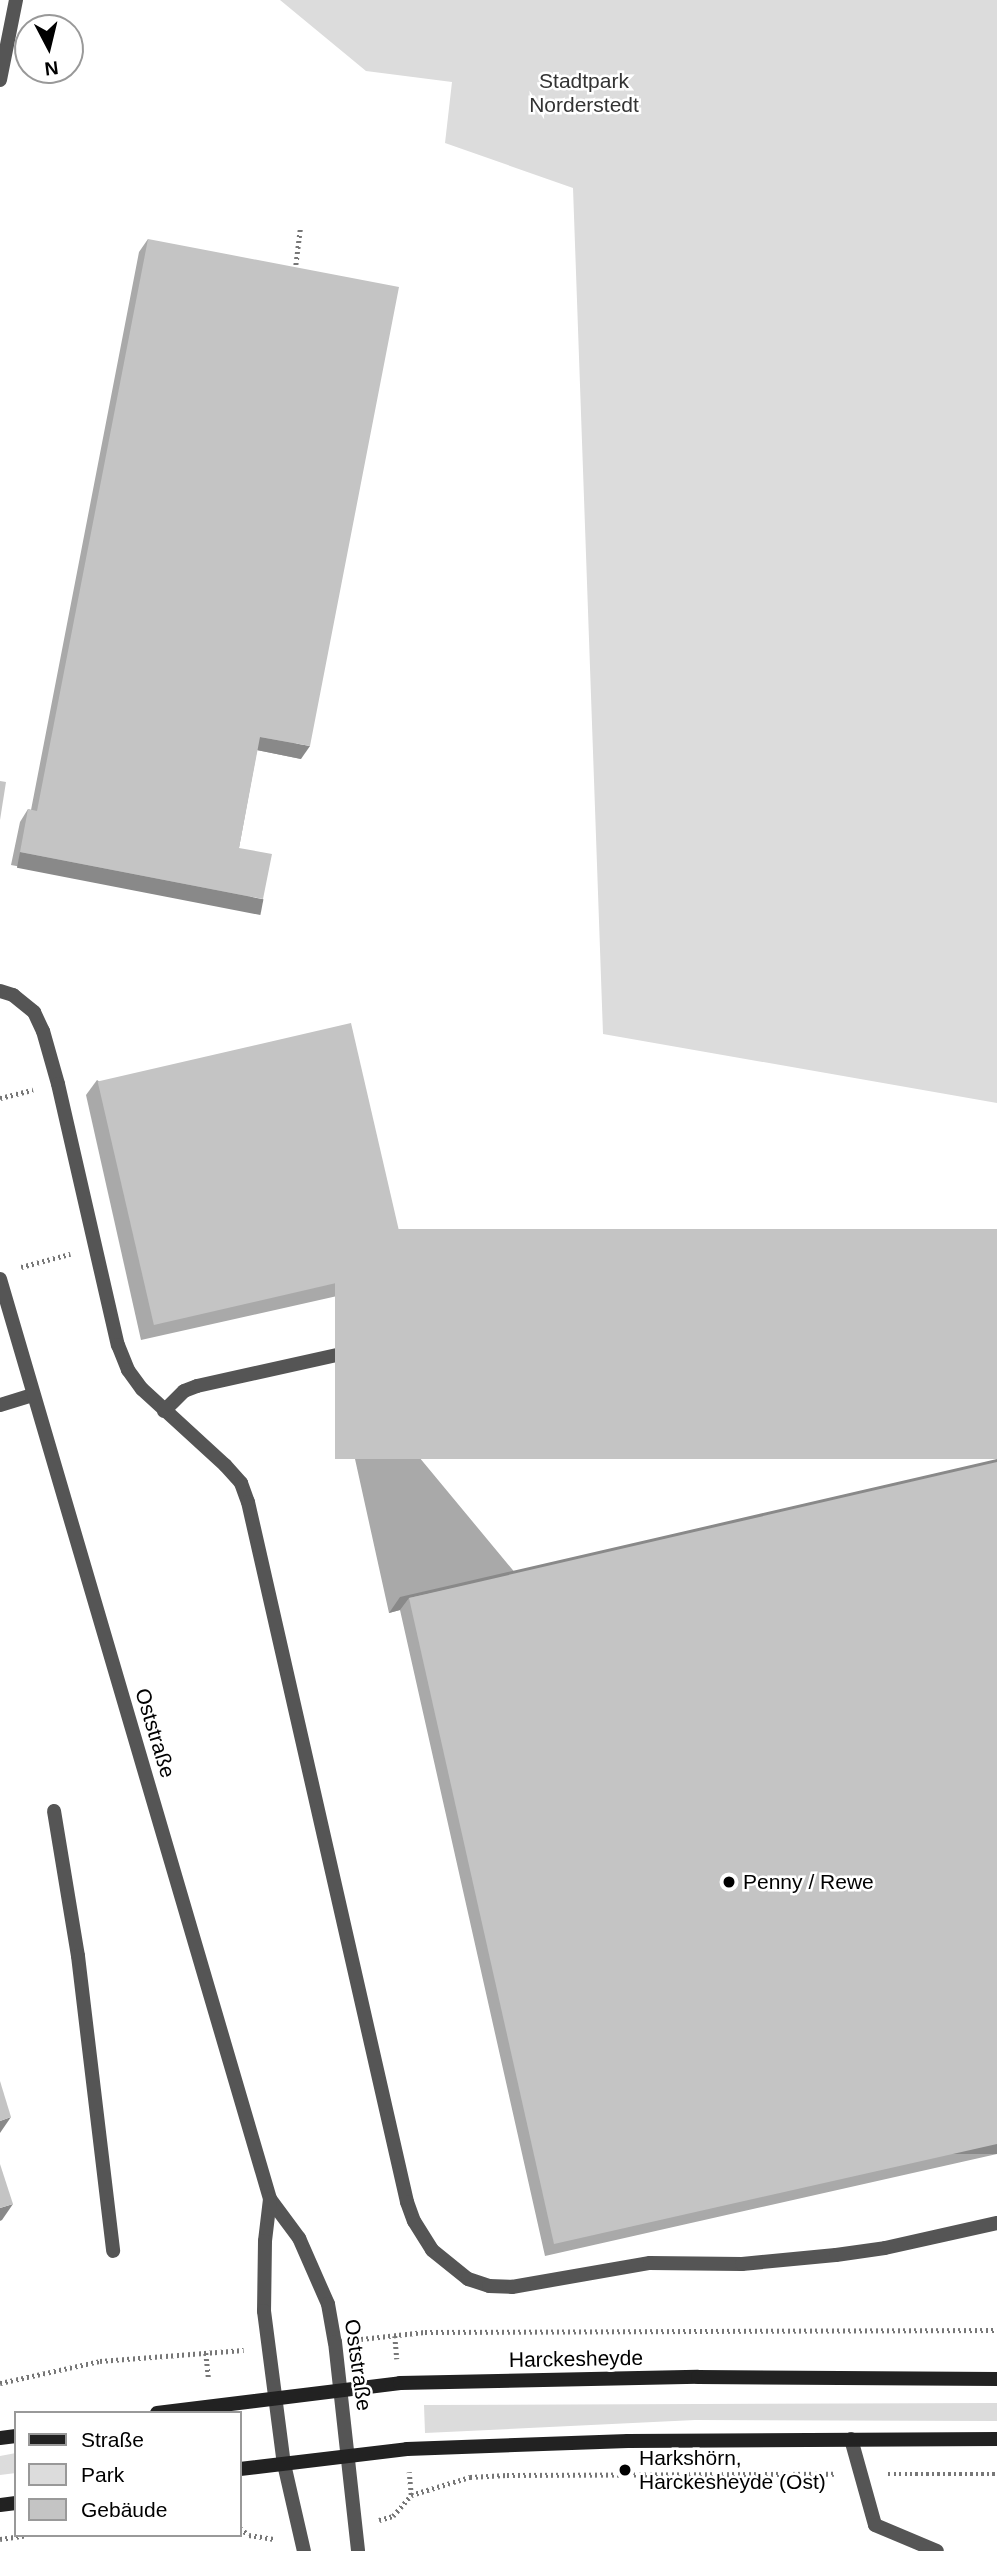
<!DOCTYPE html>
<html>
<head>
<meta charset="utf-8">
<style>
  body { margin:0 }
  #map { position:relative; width:997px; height:2551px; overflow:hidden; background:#fff; font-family:Helvetica,sans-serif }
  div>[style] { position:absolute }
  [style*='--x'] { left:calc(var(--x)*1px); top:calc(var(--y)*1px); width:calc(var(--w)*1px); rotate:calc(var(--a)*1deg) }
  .green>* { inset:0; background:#dcdcdc }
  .path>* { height:4.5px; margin-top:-2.25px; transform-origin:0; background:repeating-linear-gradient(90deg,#777 0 2px,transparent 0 5.5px) }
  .service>* { height:14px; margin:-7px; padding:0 7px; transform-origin:7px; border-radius:7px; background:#555 }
  .minor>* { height:14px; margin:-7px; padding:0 7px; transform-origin:7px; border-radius:7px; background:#555 }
  .secondary>* { height:14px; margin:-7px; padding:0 7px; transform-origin:7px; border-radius:7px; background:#222 }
  .wall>* { inset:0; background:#a9a9a9 }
  .shaded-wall>* { inset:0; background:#898989; transform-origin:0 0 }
  .building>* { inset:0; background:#c4c4c4; transform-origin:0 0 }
  .dots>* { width:19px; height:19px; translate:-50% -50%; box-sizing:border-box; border:4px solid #fff; border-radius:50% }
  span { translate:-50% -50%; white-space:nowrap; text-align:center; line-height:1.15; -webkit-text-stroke:5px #fff; paint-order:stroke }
  .park-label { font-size:21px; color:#333 }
  .street-label { font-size:21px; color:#000 }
  .poi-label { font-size:21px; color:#000 }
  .left { translate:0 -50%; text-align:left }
  .legend { position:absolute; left:14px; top:2411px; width:228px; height:126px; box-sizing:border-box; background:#fff; border:2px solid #999; margin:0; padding:9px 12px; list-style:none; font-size:21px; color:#000 }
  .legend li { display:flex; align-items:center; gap:14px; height:35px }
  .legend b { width:35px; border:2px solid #999 }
  .north { position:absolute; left:14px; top:14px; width:70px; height:70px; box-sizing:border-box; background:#fff; border:2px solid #999; border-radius:50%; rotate:173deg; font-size:19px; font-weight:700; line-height:28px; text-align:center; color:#000 }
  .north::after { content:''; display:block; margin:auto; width:24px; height:32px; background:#000; clip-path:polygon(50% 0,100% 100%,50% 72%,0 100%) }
</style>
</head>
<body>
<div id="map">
  <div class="green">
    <div style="clip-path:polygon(280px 0,997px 0,997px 1103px,603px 1034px,573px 188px,445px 143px,452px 82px,366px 71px)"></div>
    <div style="clip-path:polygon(997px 2403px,997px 2421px,695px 2420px,425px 2433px,424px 2405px)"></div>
    <div style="clip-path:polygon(16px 2453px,16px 2473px,0 2475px,0 2456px)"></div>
  </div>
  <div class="path">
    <div style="--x:295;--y:270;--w:41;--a:-83"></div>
    <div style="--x:0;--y:1098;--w:34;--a:-14"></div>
    <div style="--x:21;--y:1267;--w:51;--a:-14.9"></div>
    <div style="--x:395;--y:2336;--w:23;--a:85"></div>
    <div style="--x:361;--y:2339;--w:64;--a:-6.2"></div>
    <div style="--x:425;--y:2332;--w:572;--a:-0.2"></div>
    <div style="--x:206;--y:2353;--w:27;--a:84"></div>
    <div style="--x:0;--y:2383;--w:102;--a:-12.4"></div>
    <div style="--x:100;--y:2361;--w:144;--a:-4.4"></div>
    <div style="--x:888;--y:2474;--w:109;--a:0"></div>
    <div style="--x:411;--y:2495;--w:62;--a:-17"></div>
    <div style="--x:470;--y:2477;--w:37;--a:-3"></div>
    <div style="--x:507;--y:2475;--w:327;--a:-0.2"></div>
    <div style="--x:379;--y:2520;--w:15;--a:-16"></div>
    <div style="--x:393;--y:2516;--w:28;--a:-49"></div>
    <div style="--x:411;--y:2495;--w:23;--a:-95"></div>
    <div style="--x:240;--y:2528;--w:11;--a:38"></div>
    <div style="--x:249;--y:2535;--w:25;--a:9"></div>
    <div style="--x:0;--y:2539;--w:27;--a:-8"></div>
  </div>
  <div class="service">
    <div style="--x:0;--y:80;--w:82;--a:-78.7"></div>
    <div style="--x:0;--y:991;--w:14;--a:17"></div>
    <div style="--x:13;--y:995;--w:27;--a:39"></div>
    <div style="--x:34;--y:1012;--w:21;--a:65"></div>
    <div style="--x:43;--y:1031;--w:55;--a:74.2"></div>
    <div style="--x:58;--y:1084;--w:268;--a:77.1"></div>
    <div style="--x:118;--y:1345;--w:27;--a:68"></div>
    <div style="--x:128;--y:1370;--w:24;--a:54"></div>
    <div style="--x:142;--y:1389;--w:113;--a:42.5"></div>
    <div style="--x:225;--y:1465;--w:24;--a:48"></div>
    <div style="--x:241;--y:1483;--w:20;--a:70"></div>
    <div style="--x:248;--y:1502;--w:718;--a:77.2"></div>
    <div style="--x:407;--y:2202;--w:20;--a:70"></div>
    <div style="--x:414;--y:2221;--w:34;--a:58"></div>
    <div style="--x:432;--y:2250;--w:46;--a:38.9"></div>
    <div style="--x:468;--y:2279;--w:22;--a:18"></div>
    <div style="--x:489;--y:2286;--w:23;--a:2"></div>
    <div style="--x:512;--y:2287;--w:140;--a:-9.9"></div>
    <div style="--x:650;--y:2263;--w:92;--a:0.6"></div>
    <div style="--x:742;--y:2264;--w:94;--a:-5.5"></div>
    <div style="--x:836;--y:2255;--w:49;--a:-8.1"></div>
    <div style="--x:885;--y:2248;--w:115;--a:-12.6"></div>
    <div style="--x:0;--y:1405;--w:34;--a:-17"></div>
    <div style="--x:164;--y:1411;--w:28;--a:-45"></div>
    <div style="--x:184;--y:1391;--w:14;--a:-21"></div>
    <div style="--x:197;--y:1386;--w:217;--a:-12.5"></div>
    <div style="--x:54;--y:1811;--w:147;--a:80.6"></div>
    <div style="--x:78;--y:1956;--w:297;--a:83.2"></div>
    <div style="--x:851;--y:2439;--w:89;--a:74.4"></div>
    <div style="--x:875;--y:2525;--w:67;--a:22.8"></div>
  </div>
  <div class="minor">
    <div style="--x:0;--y:1279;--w:959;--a:73.64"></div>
    <div style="--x:270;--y:2199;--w:49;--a:53.4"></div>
    <div style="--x:299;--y:2238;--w:72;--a:66.3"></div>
    <div style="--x:328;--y:2304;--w:39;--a:80"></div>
    <div style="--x:335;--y:2342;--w:210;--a:83.7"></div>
    <div style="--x:270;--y:2199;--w:42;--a:96.8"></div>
    <div style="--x:265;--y:2241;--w:70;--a:90.8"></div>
    <div style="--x:264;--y:2311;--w:154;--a:82.6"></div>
    <div style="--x:284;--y:2464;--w:89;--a:77.1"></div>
  </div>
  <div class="secondary">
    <div style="--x:157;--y:2413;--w:245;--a:-7"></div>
    <div style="--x:400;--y:2383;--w:298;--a:-1.2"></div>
    <div style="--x:698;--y:2377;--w:299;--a:0.4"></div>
    <div style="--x:0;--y:2438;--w:16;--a:-7"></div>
    <div style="--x:240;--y:2469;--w:168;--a:-6.8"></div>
    <div style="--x:407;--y:2449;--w:221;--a:-2.1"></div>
    <div style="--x:628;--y:2441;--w:369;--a:-0.3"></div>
    <div style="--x:0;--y:2505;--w:16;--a:-7"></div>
  </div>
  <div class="wall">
    <div style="clip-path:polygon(148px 239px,301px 759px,257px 750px,239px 848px,254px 911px,11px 865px,20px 822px,28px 809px,31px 810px,139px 252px)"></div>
    <div style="clip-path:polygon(97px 1080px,395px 1283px,141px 1340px,86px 1095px)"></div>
    <div style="clip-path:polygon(351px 1375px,997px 2154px,545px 2256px,400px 1610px,389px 1613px,340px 1391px)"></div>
  </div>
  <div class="shaded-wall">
    <div style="clip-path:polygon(260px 737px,310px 746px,301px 759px,251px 749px)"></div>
    <div style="left:20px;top:852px;width:248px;height:16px;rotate:11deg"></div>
    <div style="left:406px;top:1267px;width:19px;height:260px;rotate:125deg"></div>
    <div style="clip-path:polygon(997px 1459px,997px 1472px,409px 1598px,400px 1610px,389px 1613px,400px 1597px)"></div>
    <div style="clip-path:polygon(11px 2117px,0 2133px,0 2121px)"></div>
    <div style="left:997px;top:2144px;width:10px;height:454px;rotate:90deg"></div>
    <div style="clip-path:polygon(13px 2204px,2px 2220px,0 2221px,0 2208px)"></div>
  </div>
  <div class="building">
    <div style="clip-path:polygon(148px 239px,399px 287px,310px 746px,260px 737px,239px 848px,272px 854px,263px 899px,20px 852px,28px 809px,37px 811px)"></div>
    <div style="clip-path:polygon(0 781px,6px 782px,0 820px)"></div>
    <div style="left:351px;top:1023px;width:250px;height:260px;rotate:77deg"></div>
    <div style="left:997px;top:1229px;width:230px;height:662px;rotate:90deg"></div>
    <div style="clip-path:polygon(997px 1462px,997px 2144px,554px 2244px,409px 1598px)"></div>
    <div style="clip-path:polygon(0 2081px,11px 2117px,0 2121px)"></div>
    <div style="clip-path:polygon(0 2164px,13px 2204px,0 2208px)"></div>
  </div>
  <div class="dots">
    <div style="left:729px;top:1882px;background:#000"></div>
    <div style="left:625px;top:2470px;background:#000"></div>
  </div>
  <div class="park-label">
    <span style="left:584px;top:93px">Stadtpark<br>Norderstedt</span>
  </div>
  <div class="street-label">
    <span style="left:155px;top:1733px;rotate:73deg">Oststraße</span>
    <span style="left:576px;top:2359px;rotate:-1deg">Harckesheyde</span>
    <span style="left:358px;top:2365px;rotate:82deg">Oststraße</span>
  </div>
  <div class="poi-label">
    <span class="left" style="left:743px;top:1882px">Penny / Rewe</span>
    <span class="left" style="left:639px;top:2470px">Harkshörn,<br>Harckesheyde (Ost)</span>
  </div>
  <ul class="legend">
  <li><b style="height:9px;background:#222"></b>Straße</li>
  <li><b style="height:19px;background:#dcdcdc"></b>Park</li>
  <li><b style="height:19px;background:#c4c4c4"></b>Gebäude</li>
  </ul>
  <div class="north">N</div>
</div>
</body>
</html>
